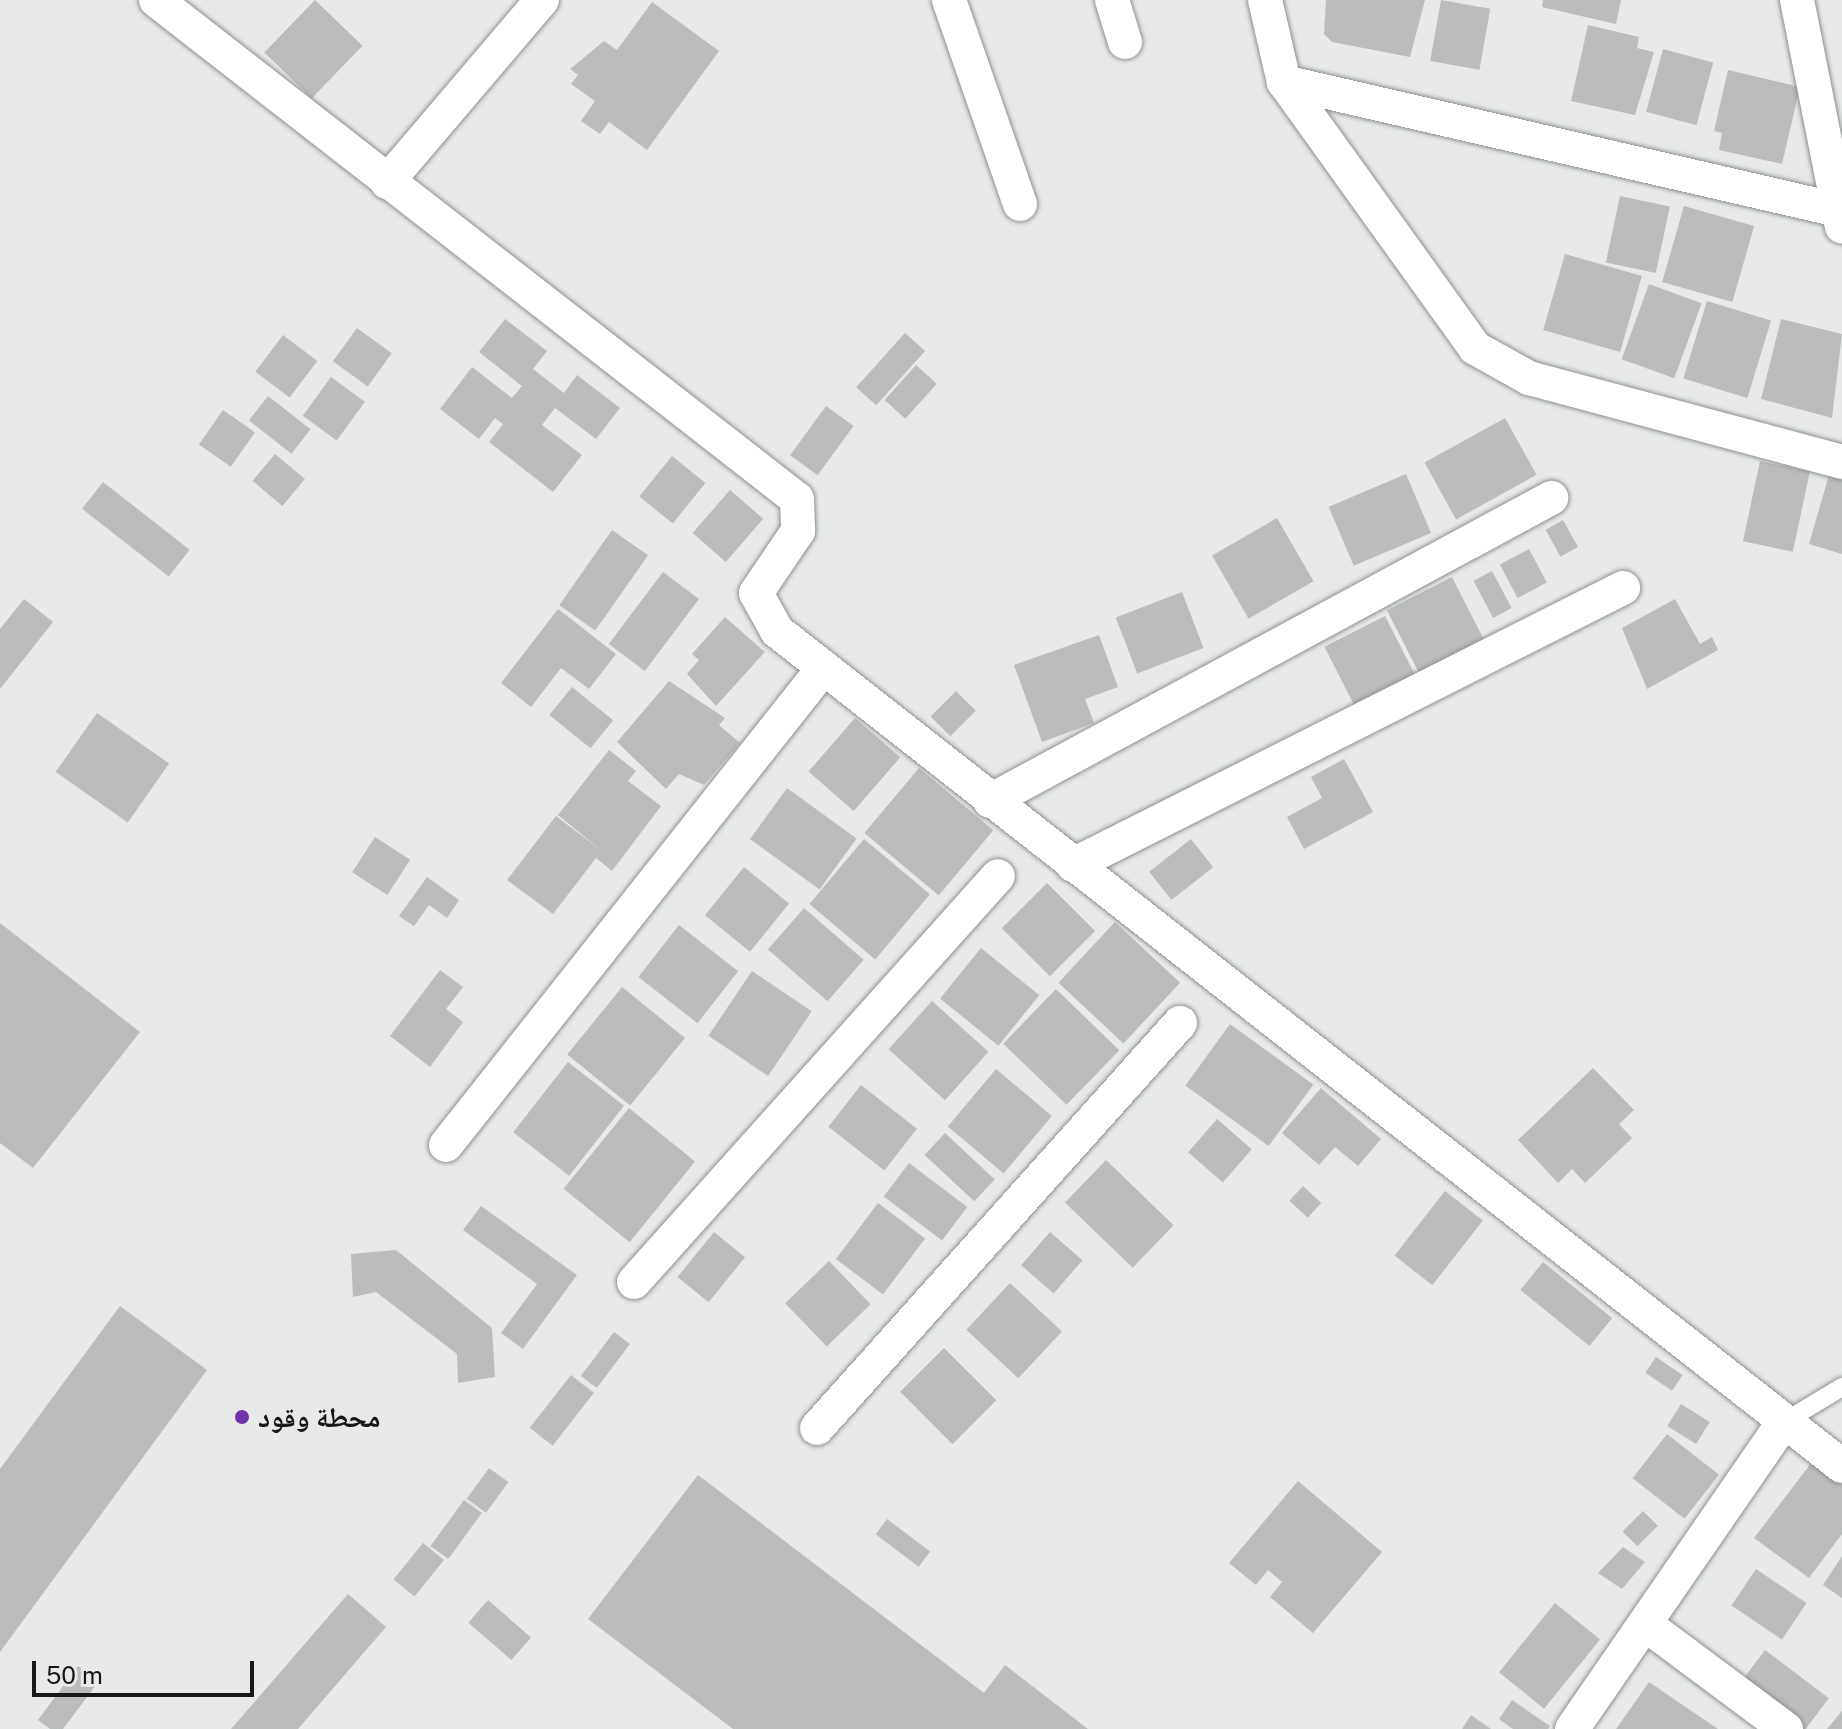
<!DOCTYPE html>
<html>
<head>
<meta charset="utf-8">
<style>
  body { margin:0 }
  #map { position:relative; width:1842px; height:1729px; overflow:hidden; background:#e7eae7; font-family:"Public Sans","Noto Naskh Arabic",sans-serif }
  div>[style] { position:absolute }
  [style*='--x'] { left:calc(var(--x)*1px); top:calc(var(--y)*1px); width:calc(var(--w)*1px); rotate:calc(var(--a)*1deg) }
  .building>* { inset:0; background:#babdbb; transform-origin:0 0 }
  .roads { filter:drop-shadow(0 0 2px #8d908e) drop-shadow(0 0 2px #8d908e) }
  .lane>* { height:18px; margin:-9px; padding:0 9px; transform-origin:9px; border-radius:9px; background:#fff }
  .street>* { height:34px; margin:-17px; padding:0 17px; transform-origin:17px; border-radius:17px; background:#fff }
  .dots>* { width:22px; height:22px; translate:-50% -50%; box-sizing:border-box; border:4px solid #e7eae7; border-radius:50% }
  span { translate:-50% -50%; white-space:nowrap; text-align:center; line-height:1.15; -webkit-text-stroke:7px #e7eae7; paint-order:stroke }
  .poi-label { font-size:28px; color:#171817; font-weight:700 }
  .left { translate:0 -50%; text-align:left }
  .scale { position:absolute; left:32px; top:1661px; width:222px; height:36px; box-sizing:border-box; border:4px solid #171817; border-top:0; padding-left:10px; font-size:24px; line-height:28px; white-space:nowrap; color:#171817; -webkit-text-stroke:6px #e7eae7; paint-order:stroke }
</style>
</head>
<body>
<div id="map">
  <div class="building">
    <div style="left:315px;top:0;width:66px;height:73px;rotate:44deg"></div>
    <div style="clip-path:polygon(1326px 0,1425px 0,1410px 57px,1332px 42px,1324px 34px)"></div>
    <div style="left:1441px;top:0;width:50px;height:62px;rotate:10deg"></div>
    <div style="clip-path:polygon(1543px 0,1621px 0,1616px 24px,1542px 7px)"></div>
    <div style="clip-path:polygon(652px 2px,719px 51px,647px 150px,609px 122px,600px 134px,581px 121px,595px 101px,571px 84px,578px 75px,570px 69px,604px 41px,617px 50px)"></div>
    <div style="clip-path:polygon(1588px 25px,1639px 37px,1637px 48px,1654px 52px,1635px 115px,1571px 101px)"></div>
    <div style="left:1663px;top:49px;width:52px;height:65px;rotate:15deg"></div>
    <div style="clip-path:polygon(1728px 70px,1800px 87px,1782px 164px,1719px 150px,1722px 133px,1714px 131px)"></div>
    <div style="left:1620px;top:196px;width:51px;height:68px;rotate:12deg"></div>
    <div style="left:1684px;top:206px;width:73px;height:79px;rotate:16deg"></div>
    <div style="left:1565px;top:254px;width:80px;height:79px;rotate:16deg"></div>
    <div style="left:1649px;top:284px;width:56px;height:80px;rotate:20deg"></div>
    <div style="left:1707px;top:301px;width:67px;height:81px;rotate:17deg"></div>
    <div style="clip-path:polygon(505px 319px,547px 351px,533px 369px,564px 393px,577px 375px,620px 408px,596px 439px,555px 408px,542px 425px,582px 455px,553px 492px,489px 442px,503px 424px,495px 418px,479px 439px,440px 409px,472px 367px,512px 398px,522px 386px,479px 352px)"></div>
    <div style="clip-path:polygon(1781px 319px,1842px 334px,1832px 418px,1761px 399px)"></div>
    <div style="left:357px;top:328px;width:43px;height:41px;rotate:36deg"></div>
    <div style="left:905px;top:333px;width:27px;height:73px;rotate:42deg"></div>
    <div style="left:283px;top:335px;width:43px;height:46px;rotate:37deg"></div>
    <div style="left:916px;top:365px;width:28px;height:47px;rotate:42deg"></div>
    <div style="left:331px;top:377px;width:42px;height:48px;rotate:36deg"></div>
    <div style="left:268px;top:396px;width:54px;height:31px;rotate:38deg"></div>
    <div style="left:826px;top:406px;width:34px;height:61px;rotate:36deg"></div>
    <div style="left:223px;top:410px;width:39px;height:42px;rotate:35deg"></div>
    <div style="left:1505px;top:418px;width:65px;height:92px;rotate:61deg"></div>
    <div style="left:275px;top:454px;width:39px;height:35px;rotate:40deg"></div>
    <div style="left:672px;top:456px;width:43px;height:52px;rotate:39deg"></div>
    <div style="left:1760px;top:461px;width:51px;height:82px;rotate:12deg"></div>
    <div style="clip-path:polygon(1831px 468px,1842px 471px,1842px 554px,1809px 544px)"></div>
    <div style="left:1406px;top:474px;width:64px;height:84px;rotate:67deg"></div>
    <div style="left:103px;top:482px;width:110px;height:34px;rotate:38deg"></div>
    <div style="left:730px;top:490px;width:44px;height:57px;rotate:41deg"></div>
    <div style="left:1277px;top:518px;width:73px;height:75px;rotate:60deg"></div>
    <div style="left:1563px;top:520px;width:31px;height:20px;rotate:61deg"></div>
    <div style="left:612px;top:530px;width:44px;height:92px;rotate:35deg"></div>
    <div style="left:1529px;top:549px;width:38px;height:33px;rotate:62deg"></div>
    <div style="left:1492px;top:571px;width:42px;height:21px;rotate:62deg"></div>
    <div style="left:663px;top:572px;width:45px;height:90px;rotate:37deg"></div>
    <div style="left:1452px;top:577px;width:72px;height:73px;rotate:63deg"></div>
    <div style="left:1182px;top:592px;width:60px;height:71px;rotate:69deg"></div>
    <div style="clip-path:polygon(24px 599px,53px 622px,0 689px,0 629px)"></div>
    <div style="clip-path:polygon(1675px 599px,1700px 644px,1712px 637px,1718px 650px,1647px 689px,1622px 628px)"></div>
    <div style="clip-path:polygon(558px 609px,616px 654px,589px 689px,561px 668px,531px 707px,501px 683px)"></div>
    <div style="left:1385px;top:616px;width:67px;height:68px;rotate:63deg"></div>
    <div style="clip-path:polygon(725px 617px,765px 652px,716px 706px,687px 674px,699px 660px,692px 654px)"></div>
    <div style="clip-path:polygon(1099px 635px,1118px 687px,1085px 699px,1094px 723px,1042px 742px,1014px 665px)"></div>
    <div style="clip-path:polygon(669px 681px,725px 718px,719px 725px,740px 743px,704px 785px,679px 774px,666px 789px,617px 742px)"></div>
    <div style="left:572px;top:687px;width:53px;height:36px;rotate:39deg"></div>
    <div style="left:956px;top:691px;width:28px;height:36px;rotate:45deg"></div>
    <div style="left:97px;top:713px;width:88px;height:72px;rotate:35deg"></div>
    <div style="left:855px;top:718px;width:60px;height:71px;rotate:41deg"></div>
    <div style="clip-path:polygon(609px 750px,636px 771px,628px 781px,661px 806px,612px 871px,596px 858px,553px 914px,507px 880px,556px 816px,602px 851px,558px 815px)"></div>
    <div style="clip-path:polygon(1344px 759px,1373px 812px,1304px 849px,1287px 817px,1322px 798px,1311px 777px)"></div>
    <div style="left:919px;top:768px;width:97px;height:85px;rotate:40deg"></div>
    <div style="left:787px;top:788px;width:86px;height:63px;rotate:36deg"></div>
    <div style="left:375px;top:837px;width:42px;height:42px;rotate:33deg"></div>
    <div style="left:864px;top:839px;width:86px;height:85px;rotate:40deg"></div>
    <div style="left:1191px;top:839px;width:36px;height:53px;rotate:52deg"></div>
    <div style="left:744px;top:867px;width:58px;height:62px;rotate:39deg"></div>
    <div style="clip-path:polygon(427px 877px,459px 900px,447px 918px,429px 905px,414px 926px,399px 916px)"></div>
    <div style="left:1047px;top:883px;width:68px;height:64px;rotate:45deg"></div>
    <div style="left:804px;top:908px;width:79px;height:55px;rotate:41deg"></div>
    <div style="left:1115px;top:922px;width:89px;height:83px;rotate:43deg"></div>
    <div style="clip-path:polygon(0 923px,140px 1032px,33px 1168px,0 1143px)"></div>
    <div style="left:679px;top:925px;width:75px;height:66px;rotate:38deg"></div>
    <div style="left:981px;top:948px;width:75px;height:65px;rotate:39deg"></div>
    <div style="clip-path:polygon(440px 970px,463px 987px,446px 1009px,463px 1022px,430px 1067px,390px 1036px)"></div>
    <div style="left:752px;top:971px;width:72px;height:78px;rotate:34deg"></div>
    <div style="left:622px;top:987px;width:81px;height:87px;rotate:39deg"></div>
    <div style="left:1056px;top:989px;width:88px;height:76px;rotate:44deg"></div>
    <div style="left:932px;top:1001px;width:76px;height:65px;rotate:42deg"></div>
    <div style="left:1230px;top:1024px;width:103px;height:76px;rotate:36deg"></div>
    <div style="left:568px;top:1062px;width:71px;height:89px;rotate:38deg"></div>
    <div style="clip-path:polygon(1593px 1068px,1634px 1110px,1619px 1124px,1632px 1138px,1585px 1183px,1572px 1169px,1558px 1183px,1518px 1140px)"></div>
    <div style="left:996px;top:1069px;width:73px;height:75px;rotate:40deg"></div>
    <div style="left:861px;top:1085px;width:71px;height:53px;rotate:38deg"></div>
    <div style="clip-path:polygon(1321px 1088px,1381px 1139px,1358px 1166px,1335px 1147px,1319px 1165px,1282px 1133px)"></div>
    <div style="left:629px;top:1108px;width:85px;height:104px;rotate:39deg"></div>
    <div style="left:1217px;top:1119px;width:46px;height:44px;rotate:41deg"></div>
    <div style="left:945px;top:1133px;width:68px;height:30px;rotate:43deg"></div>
    <div style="left:1106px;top:1160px;width:94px;height:59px;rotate:44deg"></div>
    <div style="left:909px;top:1163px;width:73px;height:42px;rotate:37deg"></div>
    <div style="left:1303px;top:1186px;width:25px;height:20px;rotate:43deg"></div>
    <div style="left:1445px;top:1191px;width:48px;height:82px;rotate:38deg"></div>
    <div style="left:878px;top:1203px;width:59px;height:70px;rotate:37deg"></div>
    <div style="clip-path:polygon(481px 1206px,577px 1275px,523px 1349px,501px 1333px,537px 1284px,463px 1230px)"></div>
    <div style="left:714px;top:1232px;width:40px;height:58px;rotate:39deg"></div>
    <div style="left:1050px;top:1232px;width:43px;height:44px;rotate:41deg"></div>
    <div style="clip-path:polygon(396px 1250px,492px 1328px,495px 1377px,458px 1383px,457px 1354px,376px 1292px,353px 1297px,351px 1254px)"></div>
    <div style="left:829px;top:1261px;width:60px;height:61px;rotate:46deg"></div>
    <div style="left:1543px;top:1262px;width:89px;height:36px;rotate:39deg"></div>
    <div style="left:1010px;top:1283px;width:71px;height:64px;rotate:43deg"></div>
    <div style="clip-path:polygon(120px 1306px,207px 1370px,0 1652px,0 1469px)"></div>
    <div style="left:614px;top:1332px;width:20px;height:55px;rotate:37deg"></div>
    <div style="left:944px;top:1348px;width:74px;height:62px;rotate:45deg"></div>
    <div style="left:1656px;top:1357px;width:32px;height:19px;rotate:34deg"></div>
    <div style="left:571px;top:1375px;width:29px;height:67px;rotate:38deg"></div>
    <div style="left:1681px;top:1404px;width:34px;height:26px;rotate:32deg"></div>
    <div style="left:1667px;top:1434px;width:66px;height:56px;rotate:38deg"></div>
    <div style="clip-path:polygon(1812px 1462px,1842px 1484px,1842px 1534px,1809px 1578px,1754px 1538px)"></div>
    <div style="left:489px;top:1468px;width:24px;height:38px;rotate:36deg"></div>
    <div style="clip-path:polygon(698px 1475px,984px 1693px,1005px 1665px,1088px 1729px,733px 1729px,588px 1619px)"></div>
    <div style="clip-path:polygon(1298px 1481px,1382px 1552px,1313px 1633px,1270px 1597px,1282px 1582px,1268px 1570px,1256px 1585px,1229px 1563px)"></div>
    <div style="left:464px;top:1500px;width:22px;height:57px;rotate:36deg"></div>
    <div style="left:1643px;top:1511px;width:21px;height:29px;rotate:45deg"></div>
    <div style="left:887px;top:1519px;width:54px;height:19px;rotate:37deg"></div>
    <div style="left:423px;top:1543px;width:27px;height:47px;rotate:39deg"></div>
    <div style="clip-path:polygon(1623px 1547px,1645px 1562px,1622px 1589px,1598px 1573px)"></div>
    <div style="clip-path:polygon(1842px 1556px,1842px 1598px,1823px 1585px)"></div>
    <div style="left:1756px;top:1569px;width:61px;height:44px;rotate:34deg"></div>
    <div style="clip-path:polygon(348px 1594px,386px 1627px,298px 1729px,231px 1729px)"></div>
    <div style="left:488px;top:1600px;width:57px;height:30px;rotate:41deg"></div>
    <div style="left:1555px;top:1603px;width:58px;height:89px;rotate:39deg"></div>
    <div style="left:1765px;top:1650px;width:80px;height:43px;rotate:37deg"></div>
    <div style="clip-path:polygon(78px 1666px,99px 1681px,63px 1729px,50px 1729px,38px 1720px)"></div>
    <div style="clip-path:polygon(1649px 1682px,1693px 1712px,1718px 1729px,1616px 1729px)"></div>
    <div style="clip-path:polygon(1512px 1700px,1550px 1726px,1548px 1729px,1513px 1729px,1499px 1719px)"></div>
    <div style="clip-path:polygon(1842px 1711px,1842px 1729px,1827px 1729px)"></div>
    <div style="clip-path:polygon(1471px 1715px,1491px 1729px,1462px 1729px)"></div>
  </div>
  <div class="roads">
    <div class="lane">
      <div style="--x:1784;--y:1422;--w:68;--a:-31.1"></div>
    </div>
    <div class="street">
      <div style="--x:156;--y:0;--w:812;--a:37.9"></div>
      <div style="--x:797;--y:499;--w:32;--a:88"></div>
      <div style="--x:798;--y:531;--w:75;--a:124.1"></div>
      <div style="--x:756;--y:593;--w:43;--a:61.1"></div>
      <div style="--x:777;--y:631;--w:1353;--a:38.1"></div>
      <div style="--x:949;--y:0;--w:216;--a:70.8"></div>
      <div style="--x:1112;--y:0;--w:44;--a:72.8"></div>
      <div style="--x:1265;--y:0;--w:84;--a:77"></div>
      <div style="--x:1284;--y:82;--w:327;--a:54.3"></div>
      <div style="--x:1475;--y:348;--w:62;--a:29.1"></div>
      <div style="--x:1529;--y:378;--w:324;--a:15"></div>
      <div style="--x:1797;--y:0;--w:231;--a:78.8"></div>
      <div style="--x:1284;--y:82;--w:569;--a:13.01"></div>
      <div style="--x:387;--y:182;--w:239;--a:-49.6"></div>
      <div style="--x:990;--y:801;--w:638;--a:-28.37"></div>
      <div style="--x:1073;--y:865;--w:616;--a:-26.73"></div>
      <div style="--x:446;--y:1145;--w:606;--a:-51.64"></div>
      <div style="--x:634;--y:1282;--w:545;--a:-48.12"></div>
      <div style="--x:817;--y:1428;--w:544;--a:-48.13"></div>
      <div style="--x:1645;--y:1624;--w:176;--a:36.7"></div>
      <div style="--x:1572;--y:1729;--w:373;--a:-55.4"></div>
    </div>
  </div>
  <div class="dots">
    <div style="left:242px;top:1417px;background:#7233a9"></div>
  </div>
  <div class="poi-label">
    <span class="left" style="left:258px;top:1417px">محطة وقود</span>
  </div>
  <div class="scale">50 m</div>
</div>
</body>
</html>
